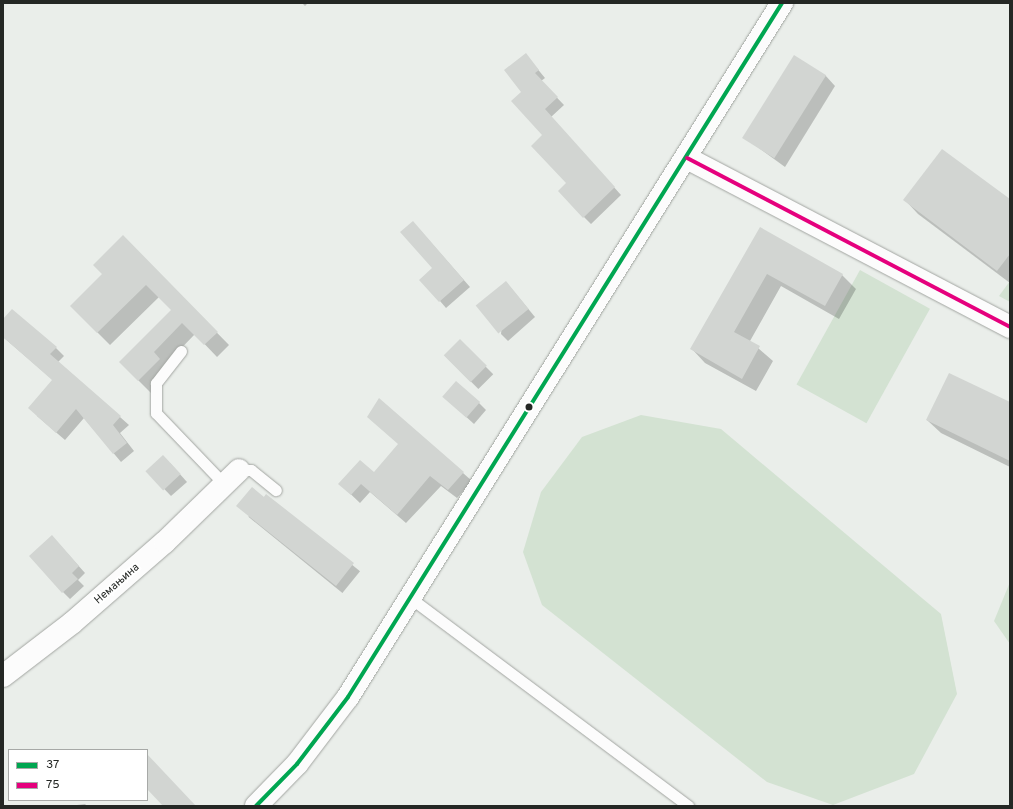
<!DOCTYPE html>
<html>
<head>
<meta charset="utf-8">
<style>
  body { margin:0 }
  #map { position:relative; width:1013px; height:809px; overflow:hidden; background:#eaeeea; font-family:Overpass,sans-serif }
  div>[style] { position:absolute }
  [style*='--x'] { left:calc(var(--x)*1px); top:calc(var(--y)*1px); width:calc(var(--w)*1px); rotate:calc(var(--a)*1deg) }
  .green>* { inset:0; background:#d3e2d2; transform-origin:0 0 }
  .shadow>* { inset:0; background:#0003; transform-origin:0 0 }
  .building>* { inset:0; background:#d2d5d2; transform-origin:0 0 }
  .roads { filter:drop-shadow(0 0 1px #a2a5a1) drop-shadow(0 0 1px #a2a5a1) }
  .lane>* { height:11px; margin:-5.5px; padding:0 5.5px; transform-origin:5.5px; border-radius:5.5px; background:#fcfcfc }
  .street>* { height:22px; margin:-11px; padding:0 11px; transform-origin:11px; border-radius:11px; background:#fcfcfc }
  .secondary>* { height:22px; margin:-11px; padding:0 11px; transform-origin:11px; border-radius:11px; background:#fcfcfc }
  .bus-1>* { height:4px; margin:-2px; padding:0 2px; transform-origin:2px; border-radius:2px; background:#00a651 }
  .bus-2>* { height:4px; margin:-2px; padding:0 2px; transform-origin:2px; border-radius:2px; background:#e5007d }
  .dots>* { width:11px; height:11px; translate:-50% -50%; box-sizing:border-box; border:2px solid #fff; border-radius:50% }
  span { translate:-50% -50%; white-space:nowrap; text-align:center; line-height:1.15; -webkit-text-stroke:4px #fff; paint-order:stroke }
  .street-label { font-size:11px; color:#242724 }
  .frame { position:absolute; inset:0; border:4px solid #242724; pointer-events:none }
  .legend { position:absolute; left:8px; top:749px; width:140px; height:52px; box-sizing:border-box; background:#fff; border:1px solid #a7a9a7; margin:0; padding:5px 7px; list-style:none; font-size:12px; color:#242724 }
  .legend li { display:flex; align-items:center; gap:8px; height:20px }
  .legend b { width:20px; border:1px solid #a7a9a7 }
</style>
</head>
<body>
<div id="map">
  <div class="green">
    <div style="left:860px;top:270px;width:80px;height:131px;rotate:29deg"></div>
    <div style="clip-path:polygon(1010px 281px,1010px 302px,999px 296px)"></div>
    <div style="clip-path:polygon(641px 415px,721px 429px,941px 614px,957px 694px,914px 774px,833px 805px,767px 782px,542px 605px,523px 552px,541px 492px,582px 437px)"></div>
    <div style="clip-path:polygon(1010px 582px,1010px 644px,994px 621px)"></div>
  </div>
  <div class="shadow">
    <div style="clip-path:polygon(302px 3px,308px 3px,305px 6px)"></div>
    <div style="clip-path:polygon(526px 55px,545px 78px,541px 81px,564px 105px,551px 117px,621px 195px,591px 224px,584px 217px,522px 92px)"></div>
    <div style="clip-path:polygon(825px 75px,835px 86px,785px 167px,744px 137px)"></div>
    <div style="clip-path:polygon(905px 200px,1010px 201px,1010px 283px,918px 214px)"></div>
    <div style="clip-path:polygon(419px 229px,470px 287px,446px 308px,440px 301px,434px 268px)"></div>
    <div style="clip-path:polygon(760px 229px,842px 275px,856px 289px,839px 319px,781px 286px,750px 341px,773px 361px,756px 391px,705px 363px,692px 349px)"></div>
    <div style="clip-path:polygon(123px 237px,229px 345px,217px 357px,195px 334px,165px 365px,172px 372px,151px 393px,120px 362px,172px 310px,159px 297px,110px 345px,71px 306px,104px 274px)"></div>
    <div style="clip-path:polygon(506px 282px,535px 317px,508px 341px,501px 334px)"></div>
    <div style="clip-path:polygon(3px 321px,56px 348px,64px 356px,58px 362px,129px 425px,120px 433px,134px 451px,121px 462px,84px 418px,65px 440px,37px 416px,53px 380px,3px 337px)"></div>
    <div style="left:460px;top:341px;width:47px;height:21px;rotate:45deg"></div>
    <div style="clip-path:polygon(451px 403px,479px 403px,486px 410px,474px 424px)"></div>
    <div style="clip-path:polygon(1010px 403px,1010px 467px,941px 433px,927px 420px)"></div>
    <div style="clip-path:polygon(399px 445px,463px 473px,472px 481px,457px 498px,441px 486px,406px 523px,370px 492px,360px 503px,340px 484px,374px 474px)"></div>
    <div style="clip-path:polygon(170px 463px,187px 482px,171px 496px,147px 471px)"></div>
    <div style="left:266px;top:495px;width:121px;height:28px;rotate:39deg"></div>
    <div style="clip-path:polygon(59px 544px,85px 573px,78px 580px,84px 586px,70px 599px,63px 592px)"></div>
    <div style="clip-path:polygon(85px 804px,87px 806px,69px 806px)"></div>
  </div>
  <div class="building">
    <div style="clip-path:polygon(526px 53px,539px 70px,535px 73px,558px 97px,545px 109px,615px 187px,583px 218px,558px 191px,566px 183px,531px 146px,542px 135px,511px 101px,521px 92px,504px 70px)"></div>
    <div style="left:794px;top:55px;width:38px;height:98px;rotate:32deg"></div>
    <div style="clip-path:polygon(942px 149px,1010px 199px,1010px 254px,997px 271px,903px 200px)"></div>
    <div style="clip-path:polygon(413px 221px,464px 280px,439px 302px,419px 280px,432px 268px,400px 232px)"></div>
    <div style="clip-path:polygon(760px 227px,843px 274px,825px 306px,767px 274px,734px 332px,760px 346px,742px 379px,690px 349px)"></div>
    <div style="clip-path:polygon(123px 235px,218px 332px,204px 345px,182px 323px,154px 352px,160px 359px,138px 381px,119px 362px,171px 310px,146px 285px,97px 333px,70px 306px,102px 274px,93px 265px)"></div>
    <div style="left:506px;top:281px;width:36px;height:39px;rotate:51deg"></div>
    <div style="clip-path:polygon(12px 309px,57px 347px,50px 354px,121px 416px,113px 425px,127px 443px,113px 454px,76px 409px,56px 433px,28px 408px,52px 380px,3px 337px,3px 319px)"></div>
    <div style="left:460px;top:339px;width:38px;height:23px;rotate:45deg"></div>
    <div style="clip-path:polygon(949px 373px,1010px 402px,1010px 461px,926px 420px)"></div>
    <div style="left:456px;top:381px;width:32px;height:21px;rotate:41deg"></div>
    <div style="clip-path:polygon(379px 398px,464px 472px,448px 490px,430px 476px,397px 515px,361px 484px,351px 495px,338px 484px,360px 460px,374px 472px,398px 444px,367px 417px)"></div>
    <div style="left:163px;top:455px;width:26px;height:24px;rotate:47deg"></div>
    <div style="clip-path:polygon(252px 487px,264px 497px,266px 494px,354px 563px,336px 586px,236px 506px)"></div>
    <div style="clip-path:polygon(52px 535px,79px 566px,72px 573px,78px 579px,62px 593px,29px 556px)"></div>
    <div style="clip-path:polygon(147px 754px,196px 806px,163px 806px,147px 789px)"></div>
  </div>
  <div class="roads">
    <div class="lane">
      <div style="--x:181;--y:351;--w:41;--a:128"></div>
      <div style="--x:156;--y:383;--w:30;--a:90"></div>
      <div style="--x:156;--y:413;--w:98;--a:46.2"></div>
      <div style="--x:239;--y:470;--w:12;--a:0"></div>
      <div style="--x:251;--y:470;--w:32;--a:39"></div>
      <div style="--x:409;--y:597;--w:349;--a:36.8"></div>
    </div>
    <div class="street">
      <div style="--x:687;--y:158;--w:365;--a:27.6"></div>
      <div style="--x:3;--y:676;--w:87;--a:-37.5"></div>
      <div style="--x:72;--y:623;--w:123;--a:-41.1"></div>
      <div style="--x:165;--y:542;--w:103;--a:-44.2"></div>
    </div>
    <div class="secondary">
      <div style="--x:256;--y:806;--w:59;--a:-45.7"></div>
      <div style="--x:297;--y:764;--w:84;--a:-52.7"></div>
      <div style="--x:348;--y:697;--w:819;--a:-57.98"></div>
    </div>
  </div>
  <div class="bus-1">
    <div style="--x:256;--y:806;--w:59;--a:-45.7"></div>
    <div style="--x:297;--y:764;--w:84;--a:-52.7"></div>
    <div style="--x:348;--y:697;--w:819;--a:-57.98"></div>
  </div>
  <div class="bus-2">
    <div style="--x:687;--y:158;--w:365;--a:27.6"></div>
  </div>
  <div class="dots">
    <div style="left:529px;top:407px;background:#242724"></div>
  </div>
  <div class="street-label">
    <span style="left:117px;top:584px;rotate:-41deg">Немањина</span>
  </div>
  <div class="frame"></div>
  <ul class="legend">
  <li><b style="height:5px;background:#00a651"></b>37</li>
  <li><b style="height:5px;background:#e5007d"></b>75</li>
  </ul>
</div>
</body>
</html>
